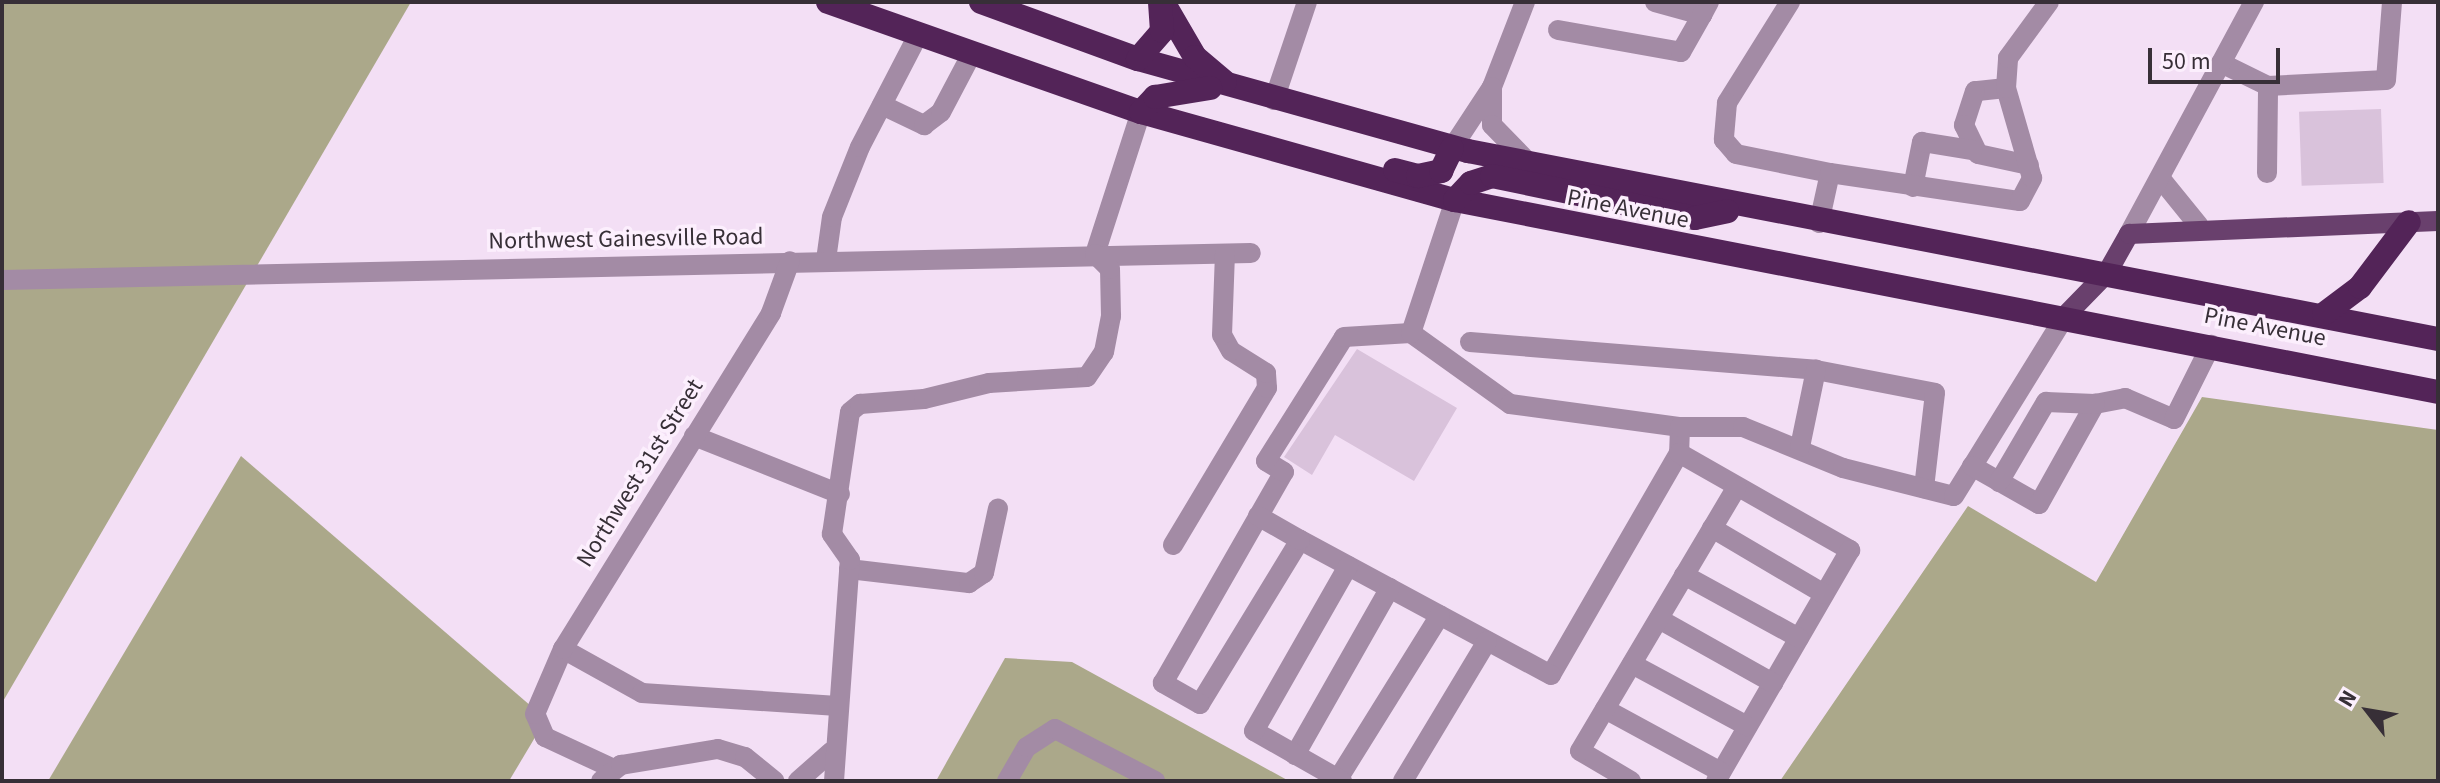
<!DOCTYPE html>
<html>
<head>
<meta charset="utf-8">
<style>
  body { margin:0 }
  #map { position:relative; width:2440px; height:783px; overflow:hidden; background:#f3dff5; font-family:"Source Sans 3",sans-serif }
  div>[style] { position:absolute }
  [style*='--x'] { left:calc(var(--x)*1px); top:calc(var(--y)*1px); width:calc(var(--w)*1px); rotate:calc(var(--a)*1deg) }
  .forest>* { inset:0; background:#aba88a }
  .building>* { inset:0; background:#d9c2db; transform-origin:0 0 }
  .minor>* { height:20px; margin:-10px; padding:0 10px; transform-origin:10px; border-radius:10px; background:#a38ba5 }
  .major>* { height:20px; margin:-10px; padding:0 10px; transform-origin:10px; border-radius:10px; background:#69406d }
  .highway>* { height:24px; margin:-12px; padding:0 12px; transform-origin:12px; border-radius:12px; background:#532458 }
  span { translate:-50% -50%; white-space:nowrap; text-align:center; line-height:1.15; -webkit-text-stroke:7px #fceffd; paint-order:stroke }
  .street-label { font-size:24px; color:#372f37 }
  .frame { position:absolute; inset:0; border:4px solid #372f37; pointer-events:none }
  .north { position:absolute; left:2328px; top:671px; width:80px; height:80px; -webkit-text-stroke:6px #fceffd; paint-order:stroke; rotate:301deg; font-size:22px; font-weight:700; line-height:32px; text-align:center; color:#372f37 }
  .north::after { content:''; display:block; margin:auto; width:28px; height:36px; background:#372f37; clip-path:polygon(50% 0,100% 100%,50% 72%,0 100%) }
  .scale { position:absolute; left:2148px; top:48px; width:132px; height:36px; box-sizing:border-box; border:4px solid #372f37; border-top:0; padding-left:10px; font-size:24px; line-height:28px; white-space:nowrap; color:#372f37; -webkit-text-stroke:6px #fceffd; paint-order:stroke }
</style>
</head>
<body>
<div id="map">
  <div class="forest">
    <div style="clip-path:polygon(2px 2px,411px 2px,2px 703px)"></div>
    <div style="clip-path:polygon(2202px 397px,2438px 430px,2438px 781px,1780px 781px,1968px 506px,2096px 582px)"></div>
    <div style="clip-path:polygon(241px 456px,546px 719px,509px 781px,48px 781px)"></div>
    <div style="clip-path:polygon(1005px 658px,1072px 662px,1289px 781px,936px 781px)"></div>
  </div>
  <div class="building">
    <div style="left:2381px;top:109px;width:74px;height:82px;rotate:88deg"></div>
    <div style="clip-path:polygon(1357px 349px,1457px 408px,1414px 481px,1335px 435px,1312px 475px,1284px 457px)"></div>
  </div>
  <div class="minor">
    <div style="--x:1655;--y:2;--w:49;--a:15.5"></div>
    <div style="--x:1702;--y:15;--w:15;--a:-62"></div>
    <div style="--x:1790;--y:2;--w:119;--a:122"></div>
    <div style="--x:1727;--y:103;--w:37;--a:95"></div>
    <div style="--x:1724;--y:140;--w:18;--a:49"></div>
    <div style="--x:1736;--y:154;--w:96;--a:11.4"></div>
    <div style="--x:1558;--y:30;--w:125;--a:10.1"></div>
    <div style="--x:1681;--y:52;--w:43;--a:-60.4"></div>
    <div style="--x:2221;--y:63;--w:52;--a:26.1"></div>
    <div style="--x:2268;--y:86;--w:118;--a:-2.9"></div>
    <div style="--x:2386;--y:80;--w:78;--a:-85.6"></div>
    <div style="--x:1492;--y:87;--w:91;--a:-68.8"></div>
    <div style="--x:2006;--y:88;--w:31;--a:174"></div>
    <div style="--x:1975;--y:91;--w:36;--a:108"></div>
    <div style="--x:1964;--y:125;--w:32;--a:64"></div>
    <div style="--x:1978;--y:154;--w:52;--a:12.2"></div>
    <div style="--x:1274;--y:100;--w:103;--a:-71.4"></div>
    <div style="--x:882;--y:105;--w:47;--a:25.5"></div>
    <div style="--x:924;--y:125;--w:21;--a:-37"></div>
    <div style="--x:941;--y:112;--w:64;--a:-62.2"></div>
    <div style="--x:1452;--y:148;--w:73;--a:-56.7"></div>
    <div style="--x:1492;--y:87;--w:38;--a:90"></div>
    <div style="--x:1492;--y:125;--w:54;--a:45.7"></div>
    <div style="--x:2267;--y:173;--w:87;--a:-89.3"></div>
    <div style="--x:2161;--y:179;--w:60;--a:51"></div>
    <div style="--x:1913;--y:187;--w:46;--a:-78.7"></div>
    <div style="--x:1922;--y:142;--w:51;--a:9.1"></div>
    <div style="--x:1819;--y:223;--w:51;--a:-77.6"></div>
    <div style="--x:1830;--y:173;--w:192;--a:8.4"></div>
    <div style="--x:2020;--y:201;--w:26;--a:-62"></div>
    <div style="--x:2032;--y:178;--w:94;--a:-106.1"></div>
    <div style="--x:2006;--y:88;--w:30;--a:-86"></div>
    <div style="--x:2008;--y:58;--w:69;--a:-53.8"></div>
    <div style="--x:2129;--y:234;--w:264;--a:-61.7"></div>
    <div style="--x:1095;--y:254;--w:149;--a:-72.1"></div>
    <div style="--x:826;--y:260;--w:43;--a:-82.1"></div>
    <div style="--x:832;--y:217;--w:75;--a:-68.2"></div>
    <div style="--x:860;--y:147;--w:126;--a:-62.6"></div>
    <div style="--x:2;--y:280;--w:1249;--a:-1.24"></div>
    <div style="--x:1411;--y:333;--w:122;--a:35.6"></div>
    <div style="--x:1510;--y:404;--w:172;--a:7.7"></div>
    <div style="--x:1680;--y:427;--w:26;--a:92"></div>
    <div style="--x:1679;--y:453;--w:256;--a:120"></div>
    <div style="--x:1551;--y:675;--w:285;--a:-151.7"></div>
    <div style="--x:1300;--y:540;--w:192;--a:121.4"></div>
    <div style="--x:1200;--y:704;--w:43;--a:-150.4"></div>
    <div style="--x:1163;--y:683;--w:243;--a:-60.2"></div>
    <div style="--x:1284;--y:472;--w:21;--a:-149"></div>
    <div style="--x:1266;--y:461;--w:146;--a:-57.8"></div>
    <div style="--x:1344;--y:337;--w:67;--a:-3.4"></div>
    <div style="--x:1411;--y:333;--w:140;--a:-71.7"></div>
    <div style="--x:1470;--y:342;--w:347;--a:4.6"></div>
    <div style="--x:1816;--y:370;--w:121;--a:10.9"></div>
    <div style="--x:1935;--y:393;--w:96;--a:96.6"></div>
    <div style="--x:1680;--y:427;--w:63;--a:0"></div>
    <div style="--x:1743;--y:427;--w:108;--a:22.3"></div>
    <div style="--x:1843;--y:468;--w:114;--a:14.2"></div>
    <div style="--x:1954;--y:496;--w:211;--a:-58.3"></div>
    <div style="--x:694;--y:436;--w:157;--a:21.7"></div>
    <div style="--x:1800;--y:447;--w:79;--a:-78.3"></div>
    <div style="--x:1679;--y:453;--w:197;--a:29.6"></div>
    <div style="--x:1850;--y:550;--w:267;--a:120.1"></div>
    <div style="--x:1972;--y:466;--w:77;--a:29.6"></div>
    <div style="--x:2039;--y:504;--w:115;--a:-60.8"></div>
    <div style="--x:2095;--y:404;--w:31;--a:-11"></div>
    <div style="--x:2125;--y:398;--w:53;--a:23.2"></div>
    <div style="--x:2174;--y:419;--w:83;--a:-63.4"></div>
    <div style="--x:1999;--y:482;--w:93;--a:-59.6"></div>
    <div style="--x:2046;--y:402;--w:49;--a:2.3"></div>
    <div style="--x:1258;--y:516;--w:48;--a:29.7"></div>
    <div style="--x:1712;--y:528;--w:130;--a:30.5"></div>
    <div style="--x:1173;--y:545;--w:183;--a:-59.1"></div>
    <div style="--x:1267;--y:388;--w:15;--a:-94"></div>
    <div style="--x:1266;--y:373;--w:41;--a:-147.8"></div>
    <div style="--x:1231;--y:351;--w:18;--a:-119"></div>
    <div style="--x:1222;--y:335;--w:81;--a:-87.9"></div>
    <div style="--x:849;--y:569;--w:121;--a:6.7"></div>
    <div style="--x:969;--y:583;--w:18;--a:-34"></div>
    <div style="--x:984;--y:573;--w:66;--a:-77.8"></div>
    <div style="--x:1684;--y:575;--w:131;--a:28.7"></div>
    <div style="--x:1659;--y:619;--w:131;--a:29.3"></div>
    <div style="--x:563;--y:649;--w:90;--a:29.1"></div>
    <div style="--x:642;--y:693;--w:196;--a:3.8"></div>
    <div style="--x:1632;--y:664;--w:131;--a:28.3"></div>
    <div style="--x:1605;--y:709;--w:132;--a:28.5"></div>
    <div style="--x:1295;--y:755;--w:192;--a:-60.4"></div>
    <div style="--x:614;--y:769;--w:76;--a:-155.1"></div>
    <div style="--x:545;--y:737;--w:25;--a:-113"></div>
    <div style="--x:535;--y:714;--w:71;--a:-66.7"></div>
    <div style="--x:563;--y:649;--w:395;--a:-58.2"></div>
    <div style="--x:771;--y:313;--w:55;--a:-69.9"></div>
    <div style="--x:1338;--y:779;--w:193;--a:-58.1"></div>
    <div style="--x:601;--y:781;--w:26;--a:-39"></div>
    <div style="--x:621;--y:765;--w:98;--a:-9.4"></div>
    <div style="--x:718;--y:749;--w:28;--a:17"></div>
    <div style="--x:745;--y:757;--w:38;--a:39"></div>
    <div style="--x:798;--y:781;--w:45;--a:-41.4"></div>
    <div style="--x:834;--y:781;--w:222;--a:-85.9"></div>
    <div style="--x:850;--y:560;--w:32;--a:-125"></div>
    <div style="--x:832;--y:534;--w:123;--a:-81.6"></div>
    <div style="--x:850;--y:412;--w:13;--a:-39"></div>
    <div style="--x:860;--y:404;--w:64;--a:-4.5"></div>
    <div style="--x:924;--y:399;--w:67;--a:-13.8"></div>
    <div style="--x:989;--y:383;--w:98;--a:-3.5"></div>
    <div style="--x:1087;--y:377;--w:30;--a:-56"></div>
    <div style="--x:1104;--y:352;--w:37;--a:-79"></div>
    <div style="--x:1111;--y:316;--w:47;--a:-91.2"></div>
    <div style="--x:1110;--y:269;--w:21;--a:-135"></div>
    <div style="--x:1007;--y:781;--w:39;--a:-60"></div>
    <div style="--x:1027;--y:747;--w:33;--a:-33"></div>
    <div style="--x:1055;--y:729;--w:113;--a:27.5"></div>
    <div style="--x:1342;--y:781;--w:101;--a:-150.4"></div>
    <div style="--x:1254;--y:731;--w:190;--a:-60.3"></div>
    <div style="--x:1403;--y:781;--w:163;--a:-59"></div>
    <div style="--x:1631;--y:781;--w:59;--a:-149.5"></div>
    <div style="--x:1580;--y:751;--w:306;--a:-59.3"></div>
  </div>
  <div class="major">
    <div style="--x:2065;--y:316;--w:60;--a:-45.7"></div>
    <div style="--x:2107;--y:273;--w:45;--a:-60.6"></div>
    <div style="--x:2129;--y:234;--w:309;--a:-2.4"></div>
  </div>
  <div class="highway">
    <div style="--x:828;--y:2;--w:332;--a:19.4"></div>
    <div style="--x:1141;--y:112;--w:326;--a:15.7"></div>
    <div style="--x:1455;--y:200;--w:1002;--a:11.05"></div>
    <div style="--x:981;--y:2;--w:167;--a:20"></div>
    <div style="--x:1138;--y:59;--w:343;--a:15.6"></div>
    <div style="--x:1468;--y:151;--w:988;--a:10.97"></div>
    <div style="--x:1163;--y:2;--w:64;--a:59.8"></div>
    <div style="--x:1195;--y:57;--w:39;--a:40"></div>
    <div style="--x:1138;--y:59;--w:37;--a:-49"></div>
    <div style="--x:1162;--y:31;--w:29;--a:-94"></div>
    <div style="--x:1141;--y:112;--w:21;--a:-47"></div>
    <div style="--x:1155;--y:97;--w:56;--a:-9.3"></div>
    <div style="--x:1395;--y:170;--w:24;--a:15"></div>
    <div style="--x:1418;--y:176;--w:24;--a:-12"></div>
    <div style="--x:1441;--y:171;--w:25;--a:-64"></div>
    <div style="--x:1455;--y:200;--w:23;--a:-47"></div>
    <div style="--x:1471;--y:183;--w:22;--a:-18"></div>
    <div style="--x:1492;--y:176;--w:207;--a:11.7"></div>
    <div style="--x:1695;--y:218;--w:33;--a:-12"></div>
    <div style="--x:2324;--y:314;--w:45;--a:-36.9"></div>
    <div style="--x:2360;--y:287;--w:81;--a:-53"></div>
  </div>
  <div class="street-label">
    <span style="left:1628px;top:209px;rotate:11deg">Pine Avenue</span>
    <span style="left:626px;top:239px;rotate:-1deg">Northwest Gainesville Road</span>
    <span style="left:2265px;top:327px;rotate:11deg">Pine Avenue</span>
    <span style="left:640px;top:473px;rotate:-58deg">Northwest 31st Street</span>
  </div>
  <div class="frame"></div>
  <div class="north">N</div>
  <div class="scale">50 m</div>
</div>
</body>
</html>
